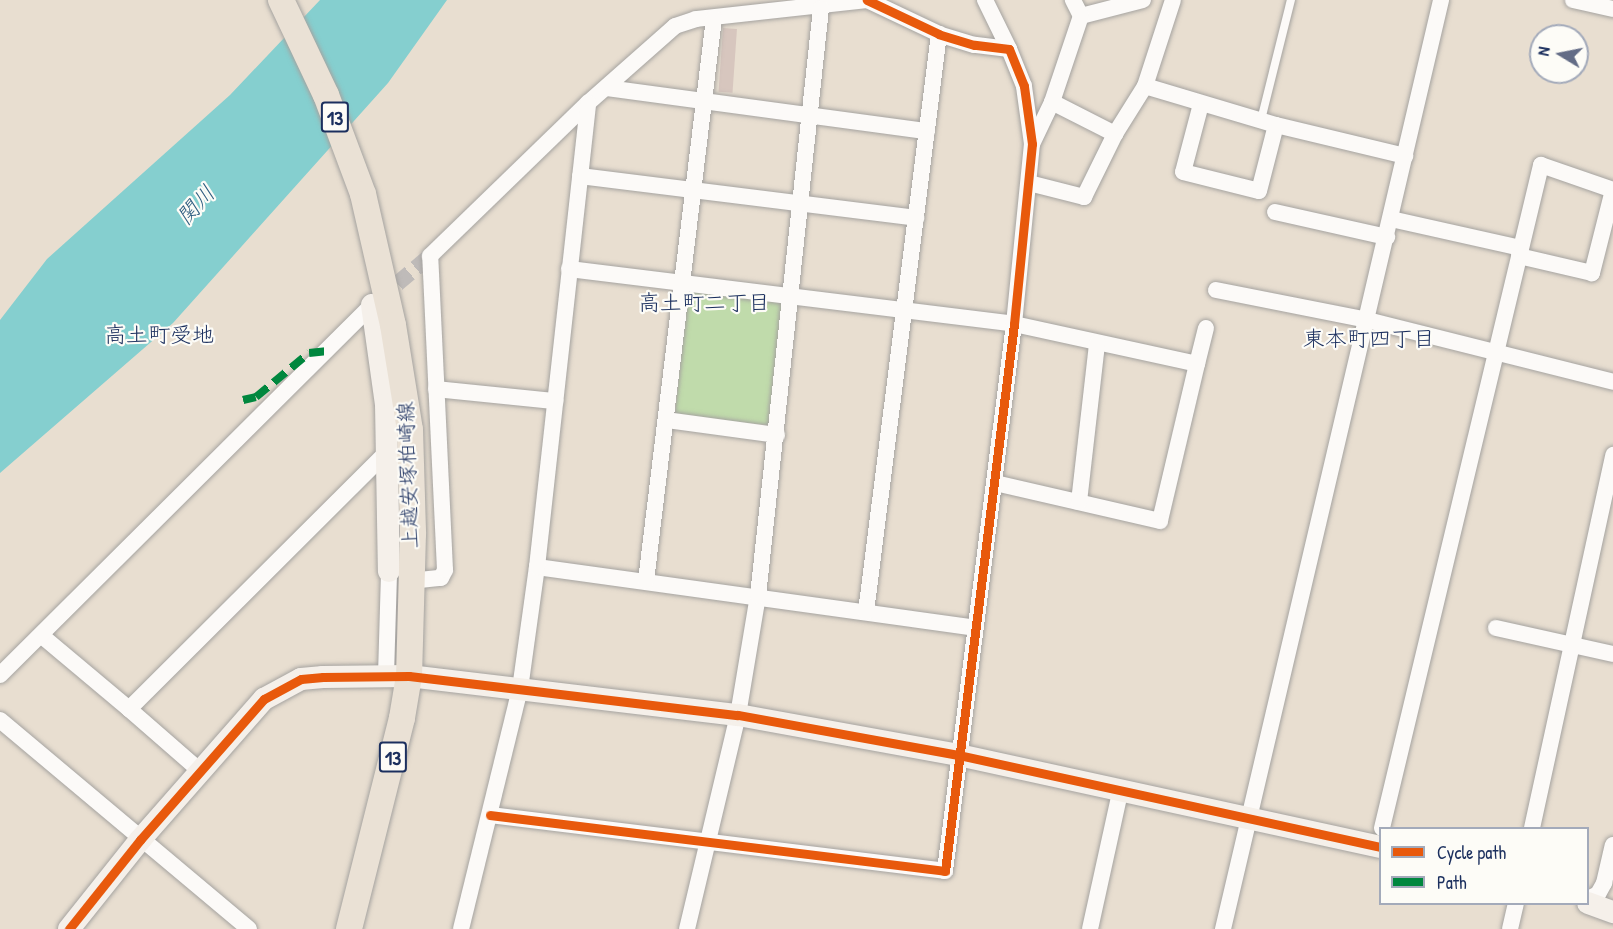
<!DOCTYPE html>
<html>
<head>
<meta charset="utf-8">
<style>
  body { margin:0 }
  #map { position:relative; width:1613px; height:929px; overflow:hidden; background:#e8ded0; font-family:"Patrick Hand","Klee One",sans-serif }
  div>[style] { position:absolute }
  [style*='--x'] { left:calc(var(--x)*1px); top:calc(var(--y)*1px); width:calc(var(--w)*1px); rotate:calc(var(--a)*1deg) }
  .green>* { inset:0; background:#c0dbab; transform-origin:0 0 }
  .water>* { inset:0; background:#85cfcf }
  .building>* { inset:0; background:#d7c6be; transform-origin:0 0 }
  .street-tunnel>* { height:16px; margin-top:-8px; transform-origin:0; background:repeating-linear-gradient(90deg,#bfbbb9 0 16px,transparent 0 24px) }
  .roads { filter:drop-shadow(0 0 2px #a5a3a0) drop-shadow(0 0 2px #a5a3a0) }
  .lane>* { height:8px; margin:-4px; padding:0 4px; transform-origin:4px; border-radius:4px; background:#fcfaf8 }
  .street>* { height:16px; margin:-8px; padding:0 8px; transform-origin:8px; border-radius:8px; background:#fcfaf8 }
  .secondary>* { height:22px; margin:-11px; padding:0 11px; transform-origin:11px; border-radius:11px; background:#f5f0ea }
  .primary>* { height:26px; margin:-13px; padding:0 13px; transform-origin:13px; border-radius:13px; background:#eae1d5 }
  .quiet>* { height:8px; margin-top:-4px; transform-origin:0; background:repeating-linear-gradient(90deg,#00873e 0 15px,transparent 0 23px) }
  .cycleway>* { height:9px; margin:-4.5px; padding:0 4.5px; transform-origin:4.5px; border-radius:4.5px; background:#e8590c }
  span { translate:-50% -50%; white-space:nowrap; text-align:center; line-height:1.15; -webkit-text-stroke:4.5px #fdfcf7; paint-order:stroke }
  .shield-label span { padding:2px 4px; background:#fdfcf7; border:2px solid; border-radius:4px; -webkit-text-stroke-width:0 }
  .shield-label { font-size:20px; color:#1b2f5e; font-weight:700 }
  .street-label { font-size:21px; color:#1b2f5e }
  .water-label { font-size:22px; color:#2e5d80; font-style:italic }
  .neighbourhood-label { font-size:22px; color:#1b2f5e }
  .legend { position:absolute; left:1379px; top:827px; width:210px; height:78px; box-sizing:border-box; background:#fdfcf7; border:2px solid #a3aaba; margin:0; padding:8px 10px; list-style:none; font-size:18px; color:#1b2f5e }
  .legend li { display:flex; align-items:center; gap:12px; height:30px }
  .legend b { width:30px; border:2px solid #a3aaba }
  .north { position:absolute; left:1529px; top:24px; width:60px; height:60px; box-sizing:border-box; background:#fdfcf7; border:2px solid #a3aaba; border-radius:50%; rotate:280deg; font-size:16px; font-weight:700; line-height:24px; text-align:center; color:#1b2f5e }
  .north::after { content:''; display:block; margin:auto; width:21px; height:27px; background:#636c86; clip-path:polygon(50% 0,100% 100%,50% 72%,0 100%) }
</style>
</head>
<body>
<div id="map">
  <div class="green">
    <div style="left:688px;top:290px;width:101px;height:126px;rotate:6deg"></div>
  </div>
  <div class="water">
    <div style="clip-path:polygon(320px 0,447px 0,388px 83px,173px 323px,0 473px,0 320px,47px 259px,230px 95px)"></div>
  </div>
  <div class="building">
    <div style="left:723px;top:28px;width:14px;height:64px;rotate:4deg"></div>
  </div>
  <div class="street-tunnel">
    <div style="--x:379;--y:299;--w:67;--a:-40.1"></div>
  </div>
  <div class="roads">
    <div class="lane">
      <div style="--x:1261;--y:120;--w:124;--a:-76"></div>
    </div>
    <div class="street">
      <div style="--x:985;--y:0;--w:55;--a:63.9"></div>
      <div style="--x:1573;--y:0;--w:41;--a:12.7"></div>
      <div style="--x:1081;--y:16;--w:64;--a:-14.5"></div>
      <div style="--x:1145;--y:86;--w:90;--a:-72"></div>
      <div style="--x:607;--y:88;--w:323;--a:7.7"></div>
      <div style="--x:1052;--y:102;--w:71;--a:26.9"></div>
      <div style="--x:1201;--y:104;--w:70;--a:104.8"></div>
      <div style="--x:1183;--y:172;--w:78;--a:14"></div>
      <div style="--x:1259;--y:191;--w:68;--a:-75.6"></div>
      <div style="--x:1032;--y:144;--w:47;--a:-64.5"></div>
      <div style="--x:1052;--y:102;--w:91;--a:-71.4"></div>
      <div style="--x:1081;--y:16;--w:18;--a:-117"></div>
      <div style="--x:580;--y:176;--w:339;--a:7.1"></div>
      <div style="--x:1029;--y:183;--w:57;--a:14.3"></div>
      <div style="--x:1084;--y:197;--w:70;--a:-63.8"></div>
      <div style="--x:1115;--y:134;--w:57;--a:-58"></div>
      <div style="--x:1145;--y:86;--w:137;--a:16.6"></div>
      <div style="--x:1276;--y:125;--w:133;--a:13.5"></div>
      <div style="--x:1275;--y:212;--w:115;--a:12.6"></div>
      <div style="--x:1391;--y:219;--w:133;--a:12.6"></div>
      <div style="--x:569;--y:269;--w:448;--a:7"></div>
      <div style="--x:1014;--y:324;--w:187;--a:12.3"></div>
      <div style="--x:1197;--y:364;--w:161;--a:103.3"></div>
      <div style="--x:1160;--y:521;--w:169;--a:-167"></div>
      <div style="--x:1216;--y:290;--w:154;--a:11.2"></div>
      <div style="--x:1367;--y:320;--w:254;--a:14.1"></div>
      <div style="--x:1197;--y:364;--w:37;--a:-76"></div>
      <div style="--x:436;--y:389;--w:120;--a:5.8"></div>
      <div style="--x:666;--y:420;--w:112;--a:7.7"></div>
      <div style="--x:1079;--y:502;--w:160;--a:-83.5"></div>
      <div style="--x:537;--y:567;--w:442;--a:7.9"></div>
      <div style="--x:410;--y:581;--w:31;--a:-6"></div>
      <div style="--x:441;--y:578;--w:9;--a:-63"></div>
      <div style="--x:445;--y:570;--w:314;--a:-92.7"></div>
      <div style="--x:430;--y:256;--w:220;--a:-44.1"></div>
      <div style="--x:588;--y:103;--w:116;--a:-41.5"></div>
      <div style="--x:675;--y:26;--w:22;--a:-18"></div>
      <div style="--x:696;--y:19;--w:173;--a:-6.3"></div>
      <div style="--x:646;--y:581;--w:567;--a:-83.11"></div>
      <div style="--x:866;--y:612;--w:583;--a:-82.8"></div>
      <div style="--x:1496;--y:628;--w:120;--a:12.5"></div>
      <div style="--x:42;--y:636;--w:114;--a:40"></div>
      <div style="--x:129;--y:709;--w:367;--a:-44.9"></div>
      <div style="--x:0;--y:675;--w:525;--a:-44.85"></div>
      <div style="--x:386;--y:675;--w:104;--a:-88.3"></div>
      <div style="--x:129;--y:709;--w:94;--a:41.1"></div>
      <div style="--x:0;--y:720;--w:325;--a:40"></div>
      <div style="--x:490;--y:815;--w:458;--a:7"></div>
      <div style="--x:945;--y:871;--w:551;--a:-82.81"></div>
      <div style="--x:1014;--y:324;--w:181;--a:-84.3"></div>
      <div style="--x:1032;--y:144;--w:59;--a:-97.9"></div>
      <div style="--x:1024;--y:86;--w:40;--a:-112"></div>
      <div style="--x:1009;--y:49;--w:35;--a:-173"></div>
      <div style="--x:974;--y:45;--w:37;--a:-163"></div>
      <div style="--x:939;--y:34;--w:80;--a:-154.7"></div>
      <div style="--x:1382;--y:828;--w:682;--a:-76.51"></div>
      <div style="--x:1541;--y:165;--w:76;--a:19.1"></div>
      <div style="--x:1613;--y:190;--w:86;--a:104.2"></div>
      <div style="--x:1592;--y:273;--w:75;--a:-166.9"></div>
      <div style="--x:1532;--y:828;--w:382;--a:-77.7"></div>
      <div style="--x:1588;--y:899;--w:11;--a:-27"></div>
      <div style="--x:1598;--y:894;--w:13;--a:-61"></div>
      <div style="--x:1604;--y:883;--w:39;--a:-77"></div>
      <div style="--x:461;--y:929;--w:247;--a:-76.2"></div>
      <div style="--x:520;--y:689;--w:123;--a:-82.1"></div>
      <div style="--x:537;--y:567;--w:467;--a:-83.7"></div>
      <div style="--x:687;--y:929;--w:220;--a:-76.6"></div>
      <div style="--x:738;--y:715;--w:121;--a:-80.5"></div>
      <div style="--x:758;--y:596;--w:591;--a:-83.88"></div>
      <div style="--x:1090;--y:929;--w:140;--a:-77.6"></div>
      <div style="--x:1223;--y:929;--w:954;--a:-76.79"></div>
      <div style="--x:1510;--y:929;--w:26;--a:-77"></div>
    </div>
    <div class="secondary">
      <div style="--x:372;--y:305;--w:100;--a:82"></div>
      <div style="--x:386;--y:404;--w:167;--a:89"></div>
      <div style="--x:1588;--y:903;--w:27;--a:20"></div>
      <div style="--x:69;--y:929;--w:114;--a:-51.4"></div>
      <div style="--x:140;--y:840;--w:188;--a:-48.7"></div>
      <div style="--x:264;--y:699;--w:42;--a:-28.4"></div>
      <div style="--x:301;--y:679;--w:22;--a:-5"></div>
      <div style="--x:323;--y:677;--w:86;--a:-0.7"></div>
      <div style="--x:409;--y:676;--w:331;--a:6.8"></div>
      <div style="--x:738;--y:715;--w:225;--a:10.3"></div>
      <div style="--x:959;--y:755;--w:431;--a:12.3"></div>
    </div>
    <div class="primary">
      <div style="--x:281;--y:0;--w:105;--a:64.7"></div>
      <div style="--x:326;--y:95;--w:106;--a:69.5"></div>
      <div style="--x:363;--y:194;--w:134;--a:77.1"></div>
      <div style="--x:393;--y:325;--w:106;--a:80.8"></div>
      <div style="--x:410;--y:430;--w:104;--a:88.3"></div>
      <div style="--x:413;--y:534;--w:142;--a:91.6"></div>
      <div style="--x:409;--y:676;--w:43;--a:99.5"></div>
      <div style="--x:402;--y:718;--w:218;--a:104.1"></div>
    </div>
  </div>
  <div class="quiet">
    <div style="--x:243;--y:400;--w:13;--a:-13"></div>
    <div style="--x:256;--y:397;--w:69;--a:-39.7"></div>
    <div style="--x:309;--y:353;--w:19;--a:-6"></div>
  </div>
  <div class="cycleway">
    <div style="--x:490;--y:815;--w:458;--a:7"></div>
    <div style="--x:945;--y:871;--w:551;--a:-82.81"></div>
    <div style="--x:1014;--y:324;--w:181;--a:-84.3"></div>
    <div style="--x:1032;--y:144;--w:59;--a:-97.9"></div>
    <div style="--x:1024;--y:86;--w:40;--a:-112"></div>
    <div style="--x:1009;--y:49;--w:35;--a:-173"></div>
    <div style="--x:974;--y:45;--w:37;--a:-163"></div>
    <div style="--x:939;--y:34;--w:80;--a:-154.7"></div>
    <div style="--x:69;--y:929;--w:114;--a:-51.4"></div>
    <div style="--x:140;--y:840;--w:188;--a:-48.7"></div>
    <div style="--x:264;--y:699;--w:42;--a:-28.4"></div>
    <div style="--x:301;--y:679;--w:22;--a:-5"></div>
    <div style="--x:323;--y:677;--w:86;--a:-0.7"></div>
    <div style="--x:409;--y:676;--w:331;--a:6.8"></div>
    <div style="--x:738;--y:715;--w:225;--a:10.3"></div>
    <div style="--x:959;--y:755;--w:431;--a:12.3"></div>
  </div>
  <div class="shield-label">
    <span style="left:335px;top:117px">13</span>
    <span style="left:393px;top:757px">13</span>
  </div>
  <div class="street-label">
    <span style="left:408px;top:475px;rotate:-92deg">上越安塚柏崎線</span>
  </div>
  <div class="water-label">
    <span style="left:196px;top:205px;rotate:-47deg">関川</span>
  </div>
  <div class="neighbourhood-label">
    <span style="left:704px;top:303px">高土町二丁目</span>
    <span style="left:159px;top:335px">高土町受地</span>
    <span style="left:1369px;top:339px">東本町四丁目</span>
  </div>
  <ul class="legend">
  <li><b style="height:8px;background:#e8590c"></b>Cycle path</li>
  <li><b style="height:8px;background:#00873e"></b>Path</li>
  </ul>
  <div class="north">N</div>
</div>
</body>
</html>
